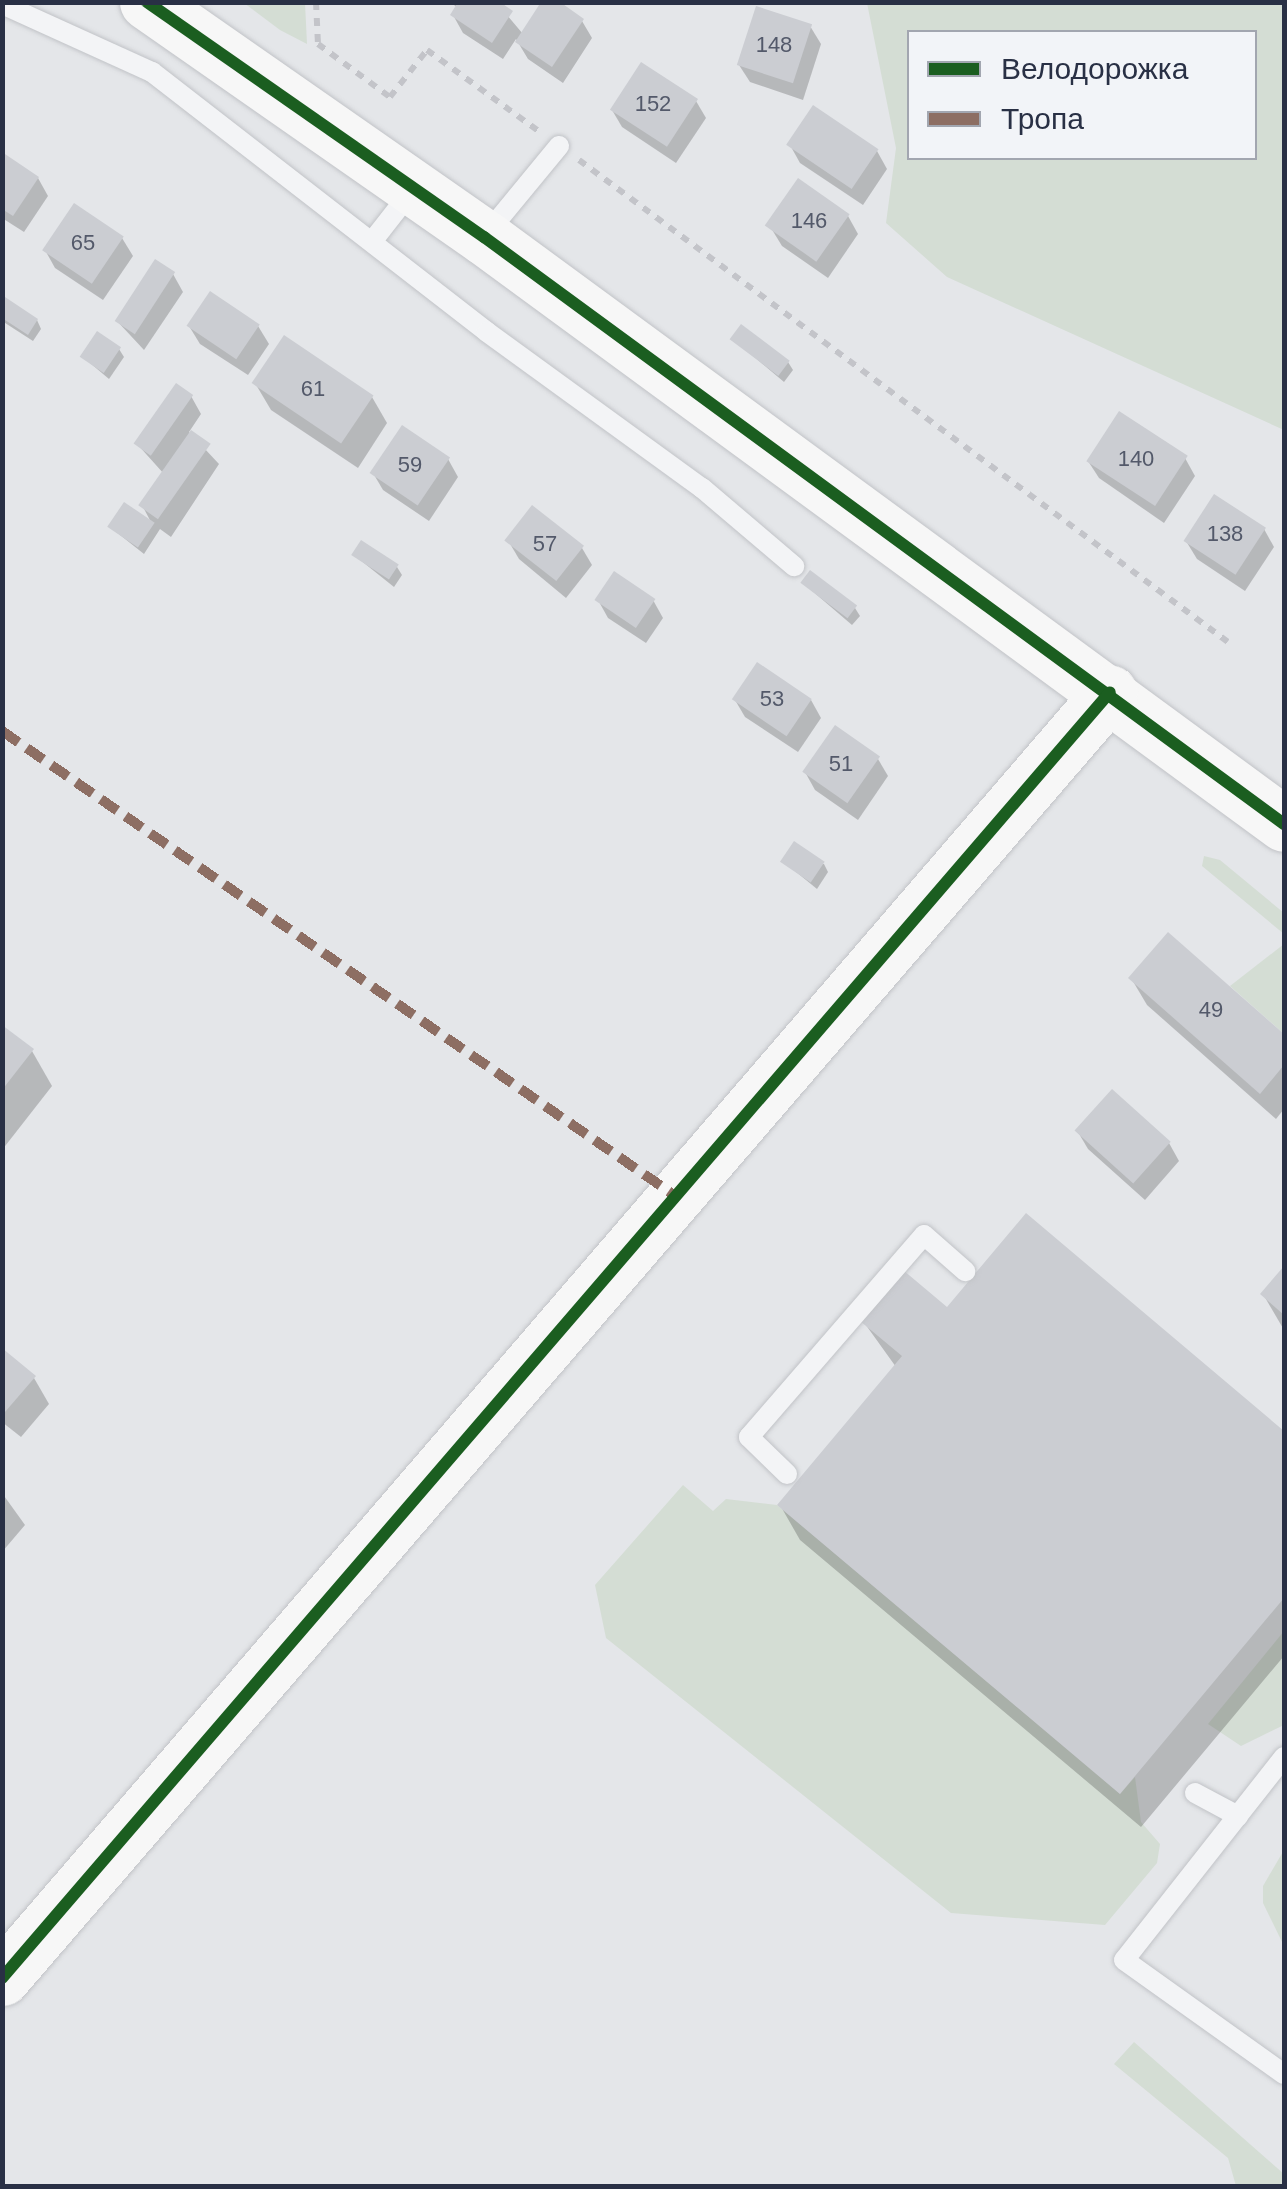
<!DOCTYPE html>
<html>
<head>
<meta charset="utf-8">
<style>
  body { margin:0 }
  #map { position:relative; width:1287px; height:2189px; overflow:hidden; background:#e4e6e9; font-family:Helvetica,sans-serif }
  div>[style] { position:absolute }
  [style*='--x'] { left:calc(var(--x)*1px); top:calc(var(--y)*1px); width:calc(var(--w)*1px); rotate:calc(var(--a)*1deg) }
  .green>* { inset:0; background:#d4ddd4 }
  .shadow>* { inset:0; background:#0003 }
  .building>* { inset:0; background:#cbcdd2; transform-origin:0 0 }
  .path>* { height:6px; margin-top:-3px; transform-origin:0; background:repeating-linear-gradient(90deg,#c3c4c9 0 8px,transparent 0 16px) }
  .roads { filter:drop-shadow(0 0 2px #c1c3c7) drop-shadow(0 0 2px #c1c3c7) }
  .lane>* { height:20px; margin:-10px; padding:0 10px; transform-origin:10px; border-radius:10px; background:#f3f4f6 }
  .secondary>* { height:55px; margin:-27.5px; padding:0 27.5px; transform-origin:27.5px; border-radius:27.5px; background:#f7f7f7 }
  .quiet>* { height:10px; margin-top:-5px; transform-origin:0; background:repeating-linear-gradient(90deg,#8d6e63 0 20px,transparent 0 30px) }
  .cycleway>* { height:12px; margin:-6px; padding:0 6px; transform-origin:6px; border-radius:6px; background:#1b5e20 }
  span { translate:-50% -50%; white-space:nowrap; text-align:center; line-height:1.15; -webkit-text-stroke:8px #f2f4f8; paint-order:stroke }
  .number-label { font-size:22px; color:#53596a }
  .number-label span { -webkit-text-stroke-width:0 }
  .frame { position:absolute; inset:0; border:5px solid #293045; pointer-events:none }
  .legend { position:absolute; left:907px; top:30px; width:350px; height:130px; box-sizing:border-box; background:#f2f4f8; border:2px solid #a2a6b0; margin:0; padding:12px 18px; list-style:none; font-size:30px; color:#293045 }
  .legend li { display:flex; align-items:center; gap:20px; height:50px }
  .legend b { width:50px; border:2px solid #a2a6b0 }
</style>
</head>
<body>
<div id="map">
  <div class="green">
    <div style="clip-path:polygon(244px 3px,305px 3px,307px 44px,280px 30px)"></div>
    <div style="clip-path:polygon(evenodd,867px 3px,1284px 3px,1284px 430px,947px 277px,886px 223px,896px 148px,867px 3px,1254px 32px,1254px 158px,909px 158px,909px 32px,1254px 32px)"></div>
    <div style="clip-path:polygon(1204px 856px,1220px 860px,1284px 913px,1284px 934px,1202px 866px)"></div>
    <div style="clip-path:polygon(1284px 944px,1284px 1034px,1230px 986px)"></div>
    <div style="clip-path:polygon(683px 1485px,713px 1511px,726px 1499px,777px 1505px,1120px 1794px,1135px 1777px,1141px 1822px,1160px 1844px,1157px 1863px,1105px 1925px,951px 1913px,606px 1638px,595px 1585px)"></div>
    <div style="clip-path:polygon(1284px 1631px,1284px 1725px,1241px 1746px,1208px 1724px)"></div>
    <div style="clip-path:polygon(1284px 1850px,1284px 1946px,1263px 1903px,1263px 1886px)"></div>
    <div style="clip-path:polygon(1134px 2042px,1284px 2174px,1284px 2186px,1236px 2186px,1228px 2158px,1114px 2064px)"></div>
  </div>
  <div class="shadow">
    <div style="clip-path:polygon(450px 2px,496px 2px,523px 34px,582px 21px,592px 38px,563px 83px,528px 59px,516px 39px,503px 59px,463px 33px,453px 15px,458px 8px)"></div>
    <div style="clip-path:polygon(810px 26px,821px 44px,803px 100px,750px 82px,739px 65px)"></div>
    <div style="clip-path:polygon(696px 101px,706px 118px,676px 163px,622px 127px,612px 110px)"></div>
    <div style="clip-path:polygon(790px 145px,877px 151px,887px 169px,863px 205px,800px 163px)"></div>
    <div style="clip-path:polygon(2px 155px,38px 178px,48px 196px,24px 232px,2px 218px)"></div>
    <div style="clip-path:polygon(848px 216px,858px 234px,828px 278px,782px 246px,771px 228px)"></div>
    <div style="clip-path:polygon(122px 238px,133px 256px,103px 300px,55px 268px,45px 250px)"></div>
    <div style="clip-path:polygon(173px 274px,183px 292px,144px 350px,117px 321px)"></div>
    <div style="clip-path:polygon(2px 298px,37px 320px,41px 329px,33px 341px,2px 321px)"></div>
    <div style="clip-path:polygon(189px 326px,258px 326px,269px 344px,248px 375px,200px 344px)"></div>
    <div style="clip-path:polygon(733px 339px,788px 362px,793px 370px,784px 382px)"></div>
    <div style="clip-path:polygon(119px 349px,124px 357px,109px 379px,83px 357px)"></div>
    <div style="clip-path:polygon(255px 383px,372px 397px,387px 423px,358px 468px,271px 410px)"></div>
    <div style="clip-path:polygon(191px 396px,201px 414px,189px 432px,219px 464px,171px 537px,160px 529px,144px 554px,110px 527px,152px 524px,143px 507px,164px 474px,138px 445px)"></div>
    <div style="clip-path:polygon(1185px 458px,1195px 476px,1164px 523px,1099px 478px,1088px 461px)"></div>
    <div style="clip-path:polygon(448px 459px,458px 477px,429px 521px,383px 490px,373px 473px)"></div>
    <div style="clip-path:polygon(1264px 529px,1274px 547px,1245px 591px,1197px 559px,1186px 541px)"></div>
    <div style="clip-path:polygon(509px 542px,582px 548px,592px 565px,566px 598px,519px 559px)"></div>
    <div style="clip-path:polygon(354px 555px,397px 567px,402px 575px,394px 587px)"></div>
    <div style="clip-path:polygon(803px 583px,855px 608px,860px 616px,852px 625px)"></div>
    <div style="clip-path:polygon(598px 600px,653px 600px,663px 618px,646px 643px,608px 618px)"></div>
    <div style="clip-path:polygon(735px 700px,811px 700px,821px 718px,798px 752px,745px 717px)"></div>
    <div style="clip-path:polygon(878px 759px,888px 776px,858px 820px,815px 790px,805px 772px)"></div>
    <div style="clip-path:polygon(784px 862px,824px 864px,828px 872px,817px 889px)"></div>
    <div style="clip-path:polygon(1169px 936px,1284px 1038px,1284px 1109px,1276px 1119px,1147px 1005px,1131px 978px)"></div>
    <div style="clip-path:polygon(2px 1028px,32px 1051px,52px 1086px,2px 1150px)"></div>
    <div style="clip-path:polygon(1078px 1132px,1169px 1143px,1179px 1161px,1145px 1200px,1088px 1149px)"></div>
    <div style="clip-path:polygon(1026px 1217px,1284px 1434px,1284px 1656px,1141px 1827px,800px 1540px,780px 1505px,896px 1367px,863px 1321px,947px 1311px)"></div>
    <div style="clip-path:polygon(1284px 1269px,1284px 1330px,1263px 1294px)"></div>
    <div style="clip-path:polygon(2px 1351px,34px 1378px,49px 1404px,21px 1437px,2px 1422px)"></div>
    <div style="clip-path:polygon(2px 1493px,25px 1525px,2px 1552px)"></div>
  </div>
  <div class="building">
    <div style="clip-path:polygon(458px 2px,500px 2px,513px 11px,492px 43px,450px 15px)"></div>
    <div style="clip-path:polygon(541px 2px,560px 2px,584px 19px,552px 67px,515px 42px)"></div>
    <div style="left:756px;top:6px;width:59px;height:62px;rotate:18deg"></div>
    <div style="left:641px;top:62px;width:68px;height:57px;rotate:33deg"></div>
    <div style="left:813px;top:105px;width:79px;height:48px;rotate:34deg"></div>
    <div style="clip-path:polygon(2px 152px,39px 177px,13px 216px,2px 209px)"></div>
    <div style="left:798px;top:178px;width:63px;height:58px;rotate:35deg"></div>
    <div style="left:74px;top:203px;width:60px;height:57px;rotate:34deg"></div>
    <div style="left:155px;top:259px;width:24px;height:74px;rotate:33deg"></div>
    <div style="left:210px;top:291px;width:60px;height:42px;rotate:34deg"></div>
    <div style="clip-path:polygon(2px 295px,38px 319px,28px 335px,2px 318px)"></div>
    <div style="left:741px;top:324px;width:61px;height:19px;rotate:37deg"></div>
    <div style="left:97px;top:331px;width:29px;height:31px;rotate:34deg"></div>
    <div style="left:284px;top:335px;width:108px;height:58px;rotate:34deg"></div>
    <div style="left:176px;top:383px;width:21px;height:74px;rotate:35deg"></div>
    <div style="left:1119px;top:411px;width:82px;height:60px;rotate:33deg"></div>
    <div style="left:402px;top:425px;width:58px;height:58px;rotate:34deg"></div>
    <div style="left:191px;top:430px;width:24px;height:92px;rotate:35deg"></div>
    <div style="left:1214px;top:494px;width:62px;height:56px;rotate:33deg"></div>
    <div style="left:124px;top:502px;width:37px;height:30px;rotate:34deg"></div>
    <div style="left:532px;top:505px;width:66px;height:45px;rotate:38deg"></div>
    <div style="left:361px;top:540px;width:45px;height:18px;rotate:33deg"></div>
    <div style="left:810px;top:570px;width:59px;height:16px;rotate:37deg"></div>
    <div style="left:614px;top:571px;width:50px;height:35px;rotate:34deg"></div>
    <div style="left:757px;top:662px;width:66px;height:45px;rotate:34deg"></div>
    <div style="left:835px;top:725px;width:55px;height:57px;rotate:35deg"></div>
    <div style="left:794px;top:841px;width:37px;height:25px;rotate:34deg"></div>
    <div style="clip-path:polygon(1168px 932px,1284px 1034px,1284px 1065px,1260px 1094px,1128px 978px)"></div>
    <div style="clip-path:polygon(2px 1025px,34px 1049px,2px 1090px)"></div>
    <div style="left:1112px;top:1089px;width:79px;height:56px;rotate:42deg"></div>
    <div style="clip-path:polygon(1026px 1213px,1284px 1431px,1284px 1598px,1120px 1794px,777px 1505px,902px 1356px,860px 1321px,903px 1270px,947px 1307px)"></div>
    <div style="clip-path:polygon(1284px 1266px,1284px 1315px,1260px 1294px)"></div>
    <div style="clip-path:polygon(2px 1348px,36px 1376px,5px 1412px,2px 1410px)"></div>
  </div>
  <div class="path">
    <div style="--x:316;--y:2;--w:42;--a:87.3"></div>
    <div style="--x:318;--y:44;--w:89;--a:36.4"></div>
    <div style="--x:390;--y:97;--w:60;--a:-51.8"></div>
    <div style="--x:427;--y:50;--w:140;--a:36"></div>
    <div style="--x:579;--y:160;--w:808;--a:36.6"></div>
  </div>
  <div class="roads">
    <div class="lane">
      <div style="--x:2;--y:4;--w:165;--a:24.4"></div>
      <div style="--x:152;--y:72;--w:424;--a:37.8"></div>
      <div style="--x:487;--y:332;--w:266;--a:36"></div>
      <div style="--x:702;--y:488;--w:121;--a:40.3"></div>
      <div style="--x:484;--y:237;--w:118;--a:-50.5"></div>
      <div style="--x:374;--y:239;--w:63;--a:-52"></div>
      <div style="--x:787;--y:1474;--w:53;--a:-135.8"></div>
      <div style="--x:749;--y:1437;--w:267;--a:-49.1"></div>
      <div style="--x:924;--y:1235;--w:55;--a:41.3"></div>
      <div style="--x:1284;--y:1757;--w:258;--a:128.2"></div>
      <div style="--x:1124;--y:1960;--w:196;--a:35.5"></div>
      <div style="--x:1195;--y:1793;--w:49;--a:28.1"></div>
    </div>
    <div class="secondary">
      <div style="--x:147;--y:2;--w:411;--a:34.9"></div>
      <div style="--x:484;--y:237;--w:992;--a:36.27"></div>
      <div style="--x:2;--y:1978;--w:1697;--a:-49.25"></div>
    </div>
  </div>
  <div class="quiet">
    <div style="--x:2;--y:731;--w:817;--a:34.62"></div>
  </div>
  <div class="cycleway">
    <div style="--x:147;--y:2;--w:411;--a:34.9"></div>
    <div style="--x:484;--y:237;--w:992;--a:36.27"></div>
    <div style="--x:2;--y:1978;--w:1697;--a:-49.25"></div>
  </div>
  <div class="number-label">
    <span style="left:774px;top:45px">148</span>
    <span style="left:653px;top:104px">152</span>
    <span style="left:809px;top:221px">146</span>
    <span style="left:83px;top:243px">65</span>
    <span style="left:313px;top:389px">61</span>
    <span style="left:1136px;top:459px">140</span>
    <span style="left:410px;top:465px">59</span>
    <span style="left:1225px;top:534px">138</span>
    <span style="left:545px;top:544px">57</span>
    <span style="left:772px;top:699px">53</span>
    <span style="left:841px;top:764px">51</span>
    <span style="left:1211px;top:1010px">49</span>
  </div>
  <div class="frame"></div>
  <ul class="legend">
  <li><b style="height:12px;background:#1b5e20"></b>Велодорожка</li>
  <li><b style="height:12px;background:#8d6e63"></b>Тропа</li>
  </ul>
</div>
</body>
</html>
